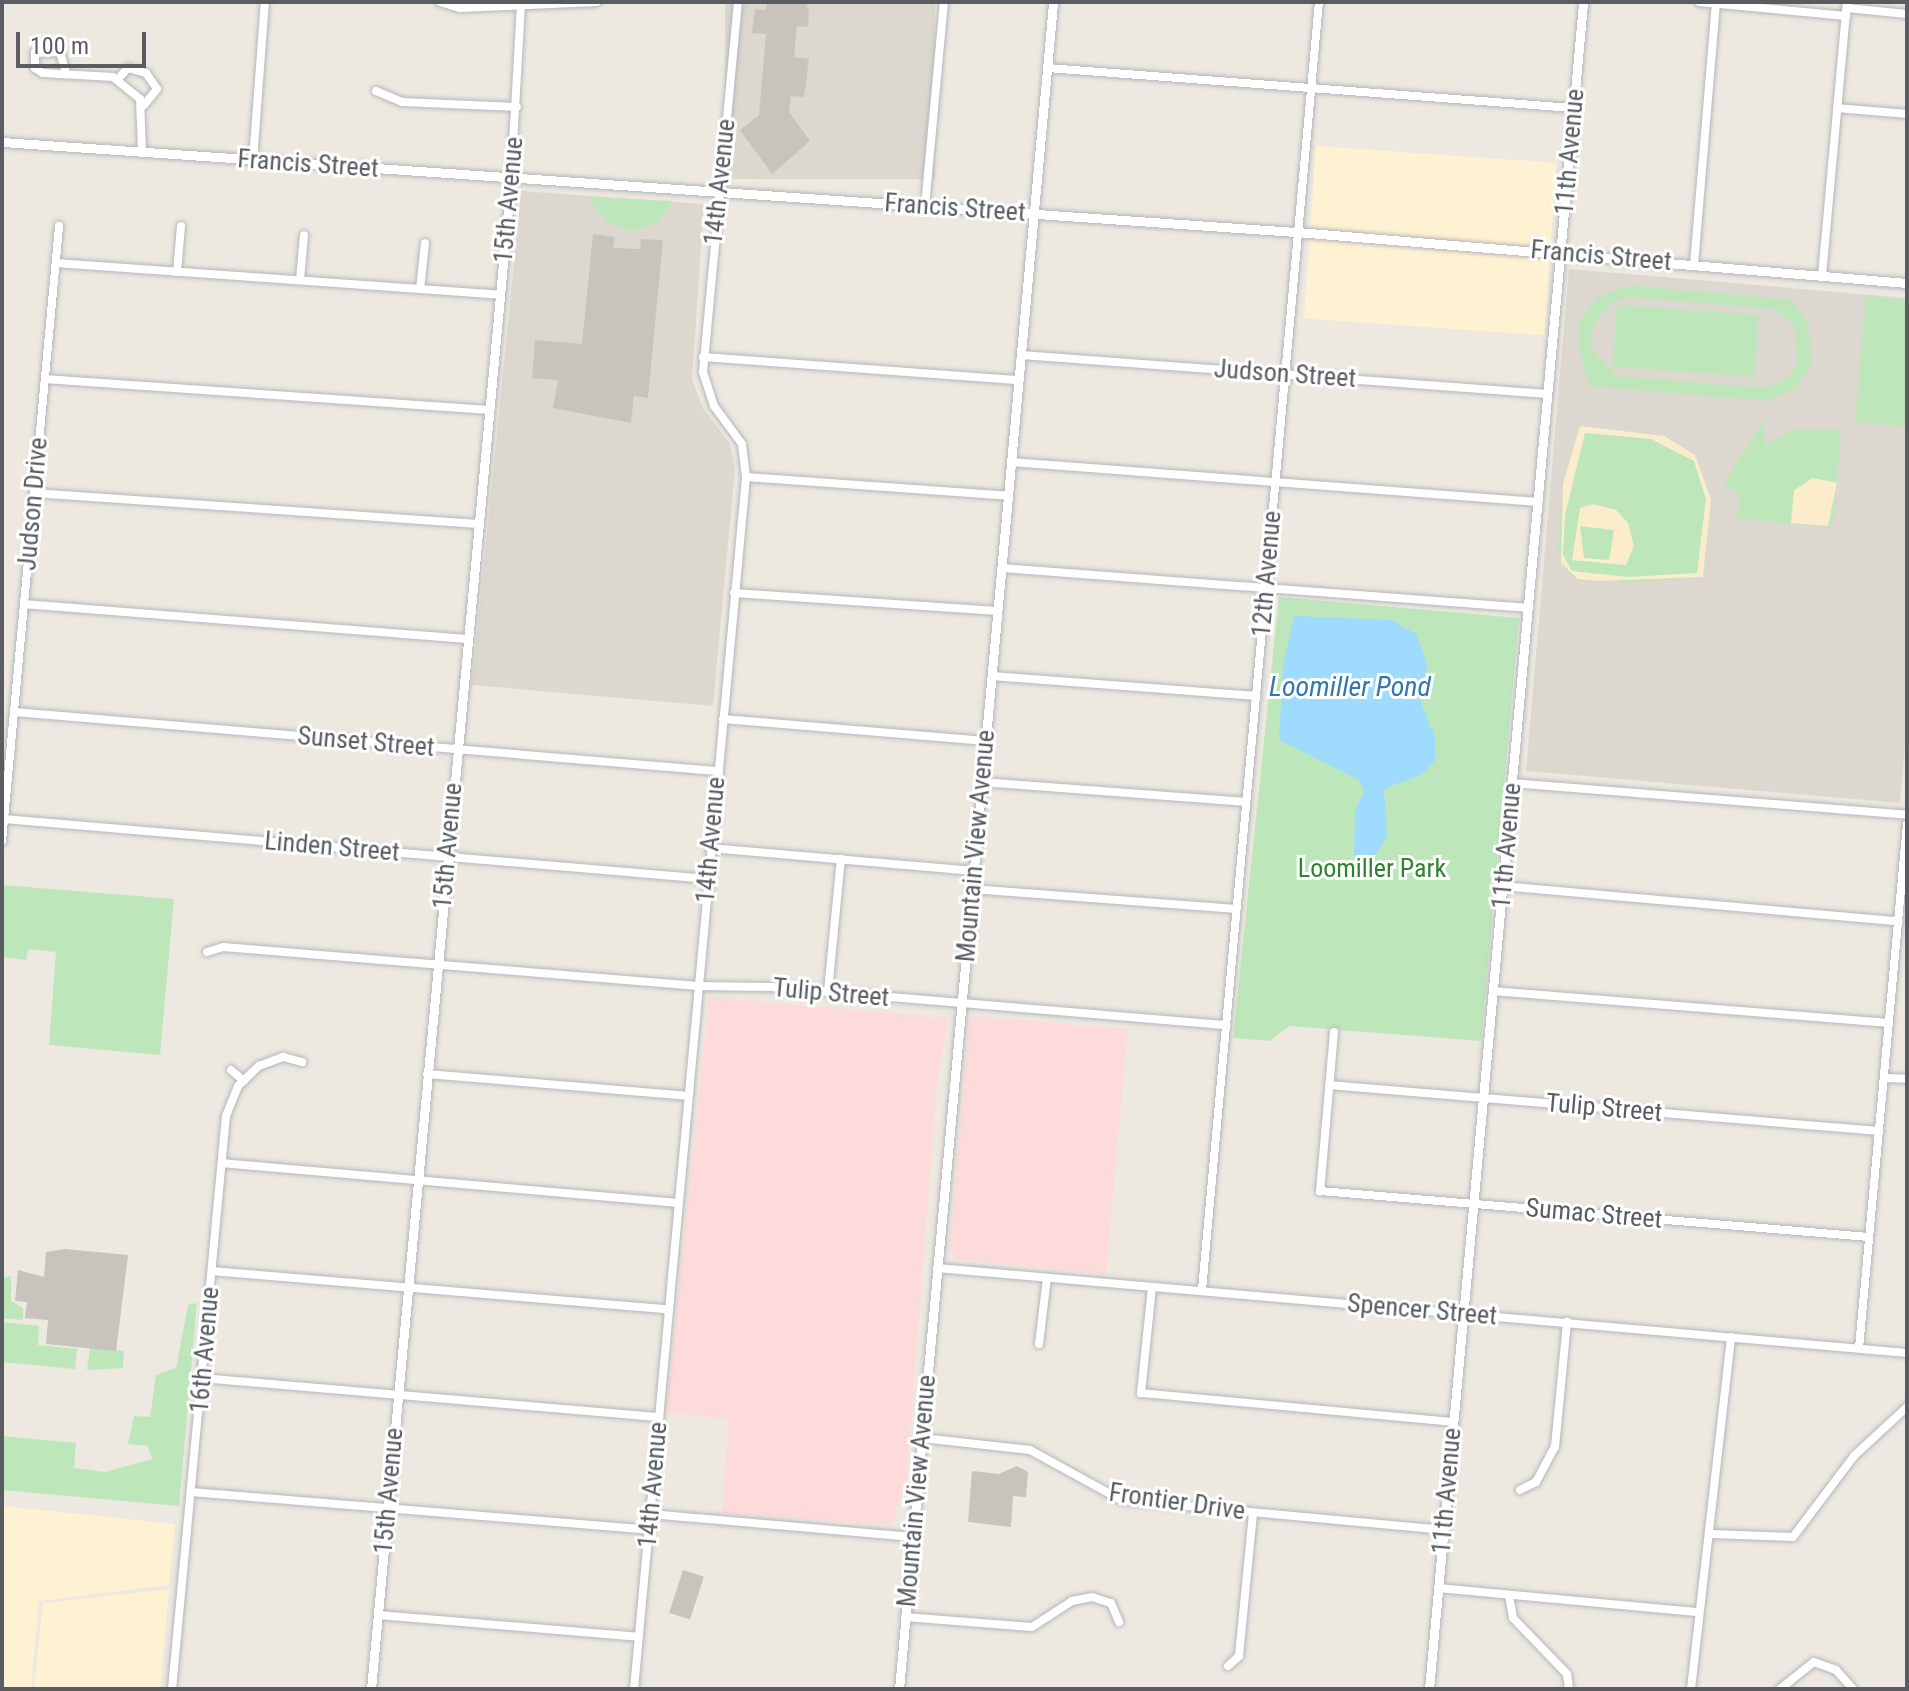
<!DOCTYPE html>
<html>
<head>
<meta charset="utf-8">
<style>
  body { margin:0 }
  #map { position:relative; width:1909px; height:1691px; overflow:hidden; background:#ede9e0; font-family:"Roboto Condensed",sans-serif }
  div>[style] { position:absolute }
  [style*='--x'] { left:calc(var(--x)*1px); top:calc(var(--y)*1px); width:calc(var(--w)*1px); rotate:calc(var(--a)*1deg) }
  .commercial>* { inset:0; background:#fff2d3; transform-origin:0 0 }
  .education>* { inset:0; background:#ddd8cf; transform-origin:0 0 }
  .medical>* { inset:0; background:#fcdbda }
  .green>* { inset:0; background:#bee6bb; transform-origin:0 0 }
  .sand>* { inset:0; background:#fbedcc }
  .water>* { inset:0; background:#9edbff }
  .building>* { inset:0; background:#c8c3bd; transform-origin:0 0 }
  .roads { filter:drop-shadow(0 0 2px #b3b7bc) drop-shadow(0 0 2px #b3b7bc) }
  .minor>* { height:8px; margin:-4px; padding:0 4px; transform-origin:4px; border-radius:4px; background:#fff }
  .tertiary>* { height:9px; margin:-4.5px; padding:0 4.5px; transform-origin:4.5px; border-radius:4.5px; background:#fff }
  span { translate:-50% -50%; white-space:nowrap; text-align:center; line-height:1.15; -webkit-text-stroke:6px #fff; paint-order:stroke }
  .street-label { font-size:26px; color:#595d62 }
  .park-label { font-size:26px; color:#318230 }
  .water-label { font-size:28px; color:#3677ab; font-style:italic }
  .frame { position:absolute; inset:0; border:4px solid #595d62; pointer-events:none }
  .scale { position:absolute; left:16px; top:32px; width:130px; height:36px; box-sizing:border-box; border:4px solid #595d62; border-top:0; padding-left:10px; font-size:24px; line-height:28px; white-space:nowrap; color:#595d62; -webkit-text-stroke:6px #fff; paint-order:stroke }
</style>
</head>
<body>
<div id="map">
  <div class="commercial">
    <div style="left:1316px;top:146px;width:241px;height:173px;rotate:4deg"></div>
    <div style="clip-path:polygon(2px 1506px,175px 1524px,169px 1585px,39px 1601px,31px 1689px,2px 1689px)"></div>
    <div style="clip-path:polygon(169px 1589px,160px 1689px,34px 1689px,43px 1603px)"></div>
  </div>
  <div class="education">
    <div style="left:725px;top:2px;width:210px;height:177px"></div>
    <div style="clip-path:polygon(521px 191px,704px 204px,692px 379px,703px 408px,730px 444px,735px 469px,713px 706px,472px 685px)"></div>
    <div style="clip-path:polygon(1569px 269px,1907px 298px,1907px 721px,1900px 803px,1526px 771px)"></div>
  </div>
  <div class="medical">
    <div style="clip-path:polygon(709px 997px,948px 1018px,937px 1084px,907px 1476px,893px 1525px,722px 1513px,729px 1419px,666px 1412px)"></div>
    <div style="clip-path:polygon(970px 1016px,1128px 1029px,1106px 1274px,955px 1259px,949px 1251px)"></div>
  </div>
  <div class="green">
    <div style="clip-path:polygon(588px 197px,673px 201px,658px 222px,633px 231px,607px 223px)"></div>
    <div style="clip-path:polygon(evenodd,1631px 285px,1791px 300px,1809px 325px,1811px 366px,1796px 388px,1766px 401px,1588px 386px,1578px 340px,1580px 320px,1599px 296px,1631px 285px,1629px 297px,1773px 309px,1794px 326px,1798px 362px,1788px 378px,1767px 388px,1618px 376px,1592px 350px,1591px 330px,1610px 303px,1629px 297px)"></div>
    <div style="clip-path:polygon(1866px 296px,1907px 300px,1907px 427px,1855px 422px)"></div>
    <div style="left:1617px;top:305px;width:142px;height:62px;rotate:4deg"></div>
    <div style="clip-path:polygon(1763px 421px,1765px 446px,1795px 429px,1841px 430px,1834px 521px,1828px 526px,1737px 519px,1740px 495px,1724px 484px)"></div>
    <div style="clip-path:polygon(1580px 426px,1664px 436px,1695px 455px,1711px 499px,1703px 577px,1626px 583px,1571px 575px,1558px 550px,1563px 484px)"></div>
    <div style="clip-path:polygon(1279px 597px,1519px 618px,1481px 1041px,1289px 1026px,1270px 1041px,1233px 1038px)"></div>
    <div style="clip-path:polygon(2px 885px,174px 899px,160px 1055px,49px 1045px,56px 952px,28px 949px,26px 960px,2px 957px)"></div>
    <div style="clip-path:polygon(11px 1276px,11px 1301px,23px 1308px,23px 1320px,2px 1318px,2px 1278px)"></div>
    <div style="clip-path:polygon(197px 1303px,179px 1506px,2px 1490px,2px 1436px,76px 1443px,74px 1468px,105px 1472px,153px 1459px,147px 1446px,128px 1444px,134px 1416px,150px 1417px,156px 1375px,176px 1368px,188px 1305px)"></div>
    <div style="clip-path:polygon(2px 1322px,39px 1326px,38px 1345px,77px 1349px,75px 1369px,2px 1362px)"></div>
    <div style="clip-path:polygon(90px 1348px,124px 1351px,123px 1368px,87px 1370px)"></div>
  </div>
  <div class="sand">
    <div style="clip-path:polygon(evenodd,1580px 426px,1664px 436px,1695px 455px,1711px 499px,1703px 577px,1599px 581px,1578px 579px,1561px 563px,1563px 484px,1580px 426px,1585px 433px,1651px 439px,1694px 461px,1706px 499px,1697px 573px,1628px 577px,1572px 571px,1563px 555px,1565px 515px,1585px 433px)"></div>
    <div style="clip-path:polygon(1813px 478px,1837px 483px,1828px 526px,1791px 523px,1794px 490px)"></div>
    <div style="clip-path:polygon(evenodd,1593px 504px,1616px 510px,1628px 523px,1634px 546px,1626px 565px,1572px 560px,1580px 508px,1593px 504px,1580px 526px,1614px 530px,1609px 560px,1584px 558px,1580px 526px)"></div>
  </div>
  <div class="water">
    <div style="clip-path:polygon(1294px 616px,1391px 620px,1416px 634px,1428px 666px,1418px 695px,1435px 738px,1435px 760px,1423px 774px,1384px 789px,1387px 836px,1366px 870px,1354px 855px,1355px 811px,1364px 792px,1359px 780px,1279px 740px,1283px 665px)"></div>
  </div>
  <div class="building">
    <div style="clip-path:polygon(767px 2px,806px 2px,809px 12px,808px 27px,797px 26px,794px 57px,809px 59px,804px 97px,791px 96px,789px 112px,810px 141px,772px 174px,740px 130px,759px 115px,766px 34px,752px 33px,755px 9px,766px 10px)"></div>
    <div style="clip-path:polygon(593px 234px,615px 237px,613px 248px,640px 249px,641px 239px,663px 240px,648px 398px,634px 396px,631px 423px,553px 408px,558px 380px,532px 378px,535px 340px,582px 344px)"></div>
    <div style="clip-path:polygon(65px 1249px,128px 1255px,116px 1351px,46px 1344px,48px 1320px,25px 1318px,27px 1302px,15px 1301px,18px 1270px,44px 1277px,46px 1252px)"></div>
    <div style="clip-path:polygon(1017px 1466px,1028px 1472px,1026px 1497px,1013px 1496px,1011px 1527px,968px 1522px,972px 1471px,999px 1474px)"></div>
    <div style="left:683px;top:1570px;width:22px;height:45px;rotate:18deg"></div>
  </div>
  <div class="roads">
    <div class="minor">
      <div style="--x:440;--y:2;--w:21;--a:17"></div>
      <div style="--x:460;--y:8;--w:137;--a:-2.5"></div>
      <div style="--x:1699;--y:2;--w:148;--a:5.4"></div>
      <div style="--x:1847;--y:8;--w:60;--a:5.7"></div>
      <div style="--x:1047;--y:68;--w:528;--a:4.35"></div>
      <div style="--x:66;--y:73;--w:22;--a:-106"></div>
      <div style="--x:60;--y:52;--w:25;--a:178"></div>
      <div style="--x:35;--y:53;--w:15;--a:90"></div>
      <div style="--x:35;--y:68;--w:9;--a:32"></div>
      <div style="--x:43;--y:73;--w:70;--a:3.3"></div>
      <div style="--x:113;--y:77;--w:35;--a:39"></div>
      <div style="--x:140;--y:99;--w:53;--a:87.8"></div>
      <div style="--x:118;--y:79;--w:15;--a:-48"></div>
      <div style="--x:128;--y:68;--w:19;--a:16"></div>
      <div style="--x:146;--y:73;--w:19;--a:55"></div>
      <div style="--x:157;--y:89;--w:21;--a:129"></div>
      <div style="--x:376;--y:91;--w:28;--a:23"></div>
      <div style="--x:402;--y:102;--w:115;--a:2.5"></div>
      <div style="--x:1837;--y:108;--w:70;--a:4.9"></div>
      <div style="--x:253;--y:160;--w:158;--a:-85.7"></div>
      <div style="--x:511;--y:178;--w:176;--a:-86.7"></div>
      <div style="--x:925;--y:206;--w:205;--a:-84.7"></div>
      <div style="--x:56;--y:263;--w:445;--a:4.1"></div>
      <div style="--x:1694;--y:265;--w:264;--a:-85.2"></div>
      <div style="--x:177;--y:272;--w:46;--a:-85"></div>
      <div style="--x:1822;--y:276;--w:275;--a:-84.8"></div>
      <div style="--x:300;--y:280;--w:45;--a:-84.9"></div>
      <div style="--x:420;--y:289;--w:46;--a:-83.8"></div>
      <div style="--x:1021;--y:355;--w:528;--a:4.23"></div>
      <div style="--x:703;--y:357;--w:317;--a:4.2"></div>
      <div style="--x:45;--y:379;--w:445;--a:4"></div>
      <div style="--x:1011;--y:462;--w:529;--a:4.34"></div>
      <div style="--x:746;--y:477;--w:263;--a:4.1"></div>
      <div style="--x:34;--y:493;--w:445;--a:4"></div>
      <div style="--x:1002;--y:568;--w:529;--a:4.34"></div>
      <div style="--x:734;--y:593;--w:264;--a:3.9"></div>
      <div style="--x:24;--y:604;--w:444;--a:4.5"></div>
      <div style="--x:992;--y:676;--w:265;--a:4.3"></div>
      <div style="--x:14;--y:712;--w:705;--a:4.8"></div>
      <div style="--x:723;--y:719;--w:264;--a:4.8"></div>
      <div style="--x:982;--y:782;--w:265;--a:4.3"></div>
      <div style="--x:1512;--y:783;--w:396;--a:4.6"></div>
      <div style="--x:4;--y:819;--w:707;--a:4.87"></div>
      <div style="--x:2;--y:841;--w:618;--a:-84.7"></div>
      <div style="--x:710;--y:848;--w:265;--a:5"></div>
      <div style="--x:1503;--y:886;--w:397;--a:5.1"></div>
      <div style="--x:972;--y:889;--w:265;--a:4.3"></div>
      <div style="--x:207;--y:952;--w:17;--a:-17"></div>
      <div style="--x:223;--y:947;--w:477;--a:4.7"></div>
      <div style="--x:698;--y:986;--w:74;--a:0.8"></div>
      <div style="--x:772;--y:987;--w:456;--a:4.8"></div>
      <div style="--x:828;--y:991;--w:133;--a:-84.4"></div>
      <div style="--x:1493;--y:991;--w:397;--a:4.6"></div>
      <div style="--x:1334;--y:1032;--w:160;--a:95"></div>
      <div style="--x:1320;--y:1191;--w:551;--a:4.79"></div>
      <div style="--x:231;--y:1070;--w:17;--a:40"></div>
      <div style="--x:427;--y:1074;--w:261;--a:4.8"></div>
      <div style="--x:1884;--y:1078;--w:23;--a:2"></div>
      <div style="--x:1329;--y:1085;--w:552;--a:4.78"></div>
      <div style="--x:222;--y:1163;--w:457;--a:5"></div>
      <div style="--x:937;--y:1268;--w:974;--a:5.01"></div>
      <div style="--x:212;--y:1271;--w:458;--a:4.8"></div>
      <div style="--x:1152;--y:1287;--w:107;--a:95.9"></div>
      <div style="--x:1141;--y:1393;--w:314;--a:5.3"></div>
      <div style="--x:1202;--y:1290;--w:1293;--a:-84.81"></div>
      <div style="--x:1039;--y:1344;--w:66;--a:-83.1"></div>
      <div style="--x:1859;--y:1348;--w:526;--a:-84.77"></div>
      <div style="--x:202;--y:1378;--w:459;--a:4.9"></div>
      <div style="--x:922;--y:1438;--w:109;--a:6.3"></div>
      <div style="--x:1030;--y:1450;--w:104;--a:28.8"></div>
      <div style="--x:1121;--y:1500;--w:324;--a:5.3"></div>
      <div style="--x:1520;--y:1490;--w:18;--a:-27"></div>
      <div style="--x:1536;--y:1482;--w:40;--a:-62"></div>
      <div style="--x:1555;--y:1447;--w:126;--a:-84.5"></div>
      <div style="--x:191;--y:1492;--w:460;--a:4.7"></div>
      <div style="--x:650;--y:1514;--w:264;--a:5"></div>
      <div style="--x:1712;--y:1534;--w:81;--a:2.1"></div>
      <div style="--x:1793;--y:1537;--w:101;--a:-53"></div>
      <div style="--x:1854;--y:1456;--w:72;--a:-42.8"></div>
      <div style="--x:1438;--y:1588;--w:262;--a:5.3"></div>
      <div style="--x:1509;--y:1595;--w:23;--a:80"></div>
      <div style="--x:1513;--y:1618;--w:78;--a:46"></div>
      <div style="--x:1567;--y:1674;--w:15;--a:82"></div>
      <div style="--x:378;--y:1615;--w:261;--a:4.8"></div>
      <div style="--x:905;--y:1617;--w:127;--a:4.5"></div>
      <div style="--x:1032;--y:1627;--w:48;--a:-33"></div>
      <div style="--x:1072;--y:1601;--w:20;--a:-11"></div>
      <div style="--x:1092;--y:1597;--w:20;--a:18"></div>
      <div style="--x:1111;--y:1603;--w:21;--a:67"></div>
      <div style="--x:1228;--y:1666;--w:15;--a:-42"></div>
      <div style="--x:1239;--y:1656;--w:144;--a:-84.4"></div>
      <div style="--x:172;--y:1689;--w:576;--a:-84.62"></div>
      <div style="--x:226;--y:1116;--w:32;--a:-68"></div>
      <div style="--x:238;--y:1086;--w:29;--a:-44"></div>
      <div style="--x:259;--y:1066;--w:26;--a:-21"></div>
      <div style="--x:283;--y:1057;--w:20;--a:15"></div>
      <div style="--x:634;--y:1689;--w:1217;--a:-84.72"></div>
      <div style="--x:746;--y:477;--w:33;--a:-97"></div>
      <div style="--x:742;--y:444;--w:47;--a:-126.4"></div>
      <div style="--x:714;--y:406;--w:36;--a:-108"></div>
      <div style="--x:703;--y:372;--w:372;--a:-84.6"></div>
      <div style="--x:1691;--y:1689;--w:354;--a:-83.5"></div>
      <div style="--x:1780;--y:1689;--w:43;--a:-38.5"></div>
      <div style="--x:1814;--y:1662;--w:23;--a:20"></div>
      <div style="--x:1836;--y:1670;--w:25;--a:48"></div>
    </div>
    <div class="tertiary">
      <div style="--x:2;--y:142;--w:1310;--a:3.98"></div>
      <div style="--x:1309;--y:233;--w:600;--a:4.78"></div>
      <div style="--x:371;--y:1689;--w:1517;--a:-84.71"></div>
      <div style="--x:899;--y:1689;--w:1694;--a:-84.78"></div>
      <div style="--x:1429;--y:1689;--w:1694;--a:-84.78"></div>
    </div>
  </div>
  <div class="street-label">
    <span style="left:1570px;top:152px;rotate:-85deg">11th Avenue</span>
    <span style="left:308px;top:164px;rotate:4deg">Francis Street</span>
    <span style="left:720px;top:182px;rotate:-84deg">14th Avenue</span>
    <span style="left:509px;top:200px;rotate:-85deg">15th Avenue</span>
    <span style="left:955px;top:208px;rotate:4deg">Francis Street</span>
    <span style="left:1601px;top:256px;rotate:5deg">Francis Street</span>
    <span style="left:1285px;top:374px;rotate:4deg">Judson Street</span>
    <span style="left:33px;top:504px;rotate:-85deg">Judson Drive</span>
    <span style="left:1267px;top:574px;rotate:-85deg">12th Avenue</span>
    <span style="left:366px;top:742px;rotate:5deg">Sunset Street</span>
    <span style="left:711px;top:840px;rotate:-85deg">14th Avenue</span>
    <span style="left:448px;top:846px;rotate:-85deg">15th Avenue</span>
    <span style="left:976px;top:846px;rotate:-85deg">Mountain View Avenue</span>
    <span style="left:1507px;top:846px;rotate:-85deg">11th Avenue</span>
    <span style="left:332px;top:847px;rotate:5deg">Linden Street</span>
    <span style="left:831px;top:993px;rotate:5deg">Tulip Street</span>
    <span style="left:1604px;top:1108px;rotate:5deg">Tulip Street</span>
    <span style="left:1594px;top:1214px;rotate:5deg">Sumac Street</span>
    <span style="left:1422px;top:1310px;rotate:5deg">Spencer Street</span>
    <span style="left:205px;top:1350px;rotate:-85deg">16th Avenue</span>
    <span style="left:653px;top:1485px;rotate:-85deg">14th Avenue</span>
    <span style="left:389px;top:1491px;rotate:-85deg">15th Avenue</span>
    <span style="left:917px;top:1491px;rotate:-85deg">Mountain View Avenue</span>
    <span style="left:1447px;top:1491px;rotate:-85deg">11th Avenue</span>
    <span style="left:1177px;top:1502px;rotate:8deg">Frontier Drive</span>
  </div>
  <div class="park-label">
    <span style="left:1372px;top:869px">Loomiller Park</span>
  </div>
  <div class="water-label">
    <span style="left:1350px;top:687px">Loomiller Pond</span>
  </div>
  <div class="frame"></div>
  <div class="scale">100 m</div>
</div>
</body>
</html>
